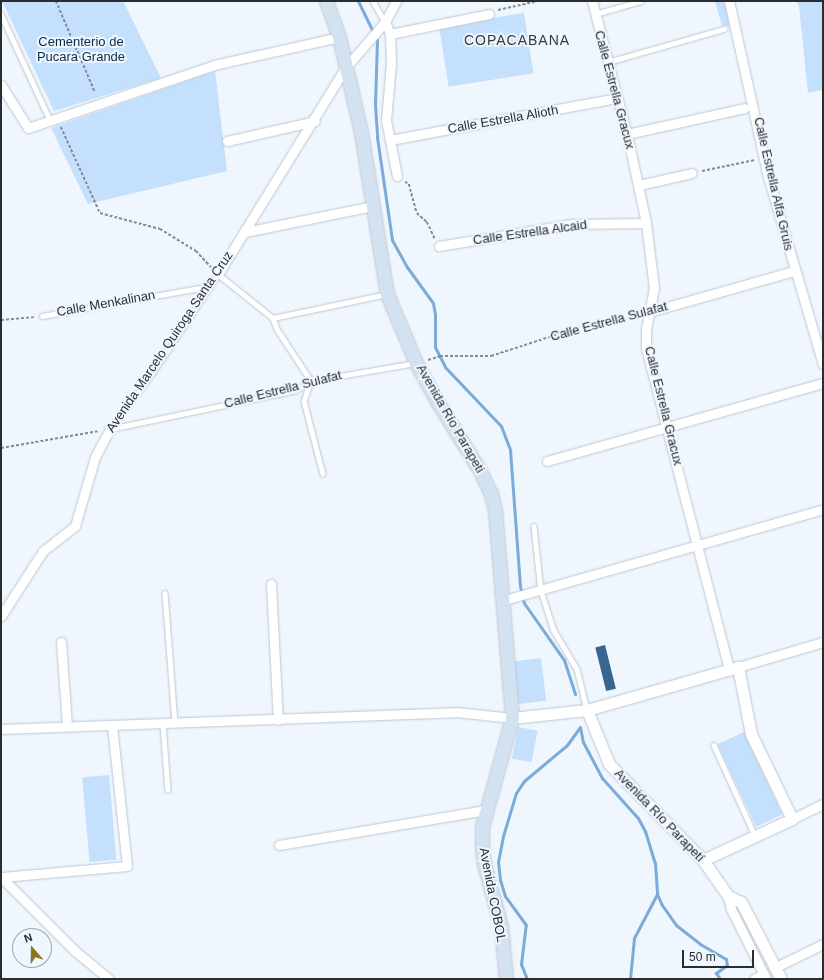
<!DOCTYPE html>
<html>
<head>
<meta charset="utf-8">
<style>
  body { margin:0 }
  #map { position:relative; width:824px; height:980px; overflow:hidden; background:#eff6fe; font-family:Arial,sans-serif }
  div>[style] { position:absolute }
  [style*='--x'] { left:calc(var(--x)*1px); top:calc(var(--y)*1px); width:calc(var(--w)*1px); rotate:calc(var(--a)*1deg) }
  .green>* { inset:0; background:#c4e0fc; transform-origin:0 0 }
  .stream>* { height:3px; margin:-1.5px; padding:0 1.5px; transform-origin:1.5px; border-radius:1.5px; background:#7babd8 }
  .building>* { inset:0; background:#38668f; transform-origin:0 0 }
  .path>* { height:1.5px; margin-top:-0.75px; transform-origin:0; background:repeating-linear-gradient(90deg,#868b91 0 3px,transparent 0 5px) }
  .roads { filter:drop-shadow(0 0 1px #bec7cf) drop-shadow(0 0 1px #bec7cf) }
  .service>* { height:4.5px; margin:-2.25px; padding:0 2.25px; transform-origin:2.25px; border-radius:2.25px; background:#fff }
  .minor>* { height:9px; margin:-4.5px; padding:0 4.5px; transform-origin:4.5px; border-radius:4.5px; background:#fff }
  .tertiary>* { height:11px; margin:-5.5px; padding:0 5.5px; transform-origin:5.5px; border-radius:5.5px; background:#fff }
  .secondary>* { height:13px; margin:-6.5px; padding:0 6.5px; transform-origin:6.5px; border-radius:6.5px; background:#d2e2f1 }
  span { translate:-50% -50%; white-space:nowrap; text-align:center; line-height:1.15; -webkit-text-stroke:4px #eff6fe; paint-order:stroke }
  .park-label { font-size:13px; color:#062c49 }
  .street-label { font-size:13px; color:#292d30 }
  .neighbourhood-label { font-size:14px; color:#333b42; letter-spacing:1px }
  .frame { position:absolute; inset:0; border:2px solid #292d30; pointer-events:none }
  .north { position:absolute; left:12px; top:928px; width:40px; height:40px; box-sizing:border-box; background:#eff6fe; border:1px solid #a0a6ac; border-radius:50%; rotate:340deg; font-size:11px; font-weight:700; line-height:16px; text-align:center; color:#292d30 }
  .north::after { content:''; display:block; margin:auto; width:14px; height:18px; background:#89771a; clip-path:polygon(50% 0,100% 100%,50% 72%,0 100%) }
  .scale { position:absolute; left:682px; top:950px; width:72px; height:18px; box-sizing:border-box; border:2px solid #292d30; border-top:0; padding-left:5px; font-size:12px; line-height:14px; white-space:nowrap; color:#292d30; -webkit-text-stroke:3px #eff6fe; paint-order:stroke }
</style>
</head>
<body>
<div id="map">
  <div class="green">
    <div style="clip-path:polygon(2px 1px,123px 1px,161px 78px,54px 111px)"></div>
    <div style="clip-path:polygon(715px 1px,727px 1px,732px 25px,722px 26px)"></div>
    <div style="clip-path:polygon(796px 1px,823px 1px,823px 90px,808px 93px,799px 6px)"></div>
    <div style="left:524px;top:13px;width:61px;height:86px;rotate:81deg"></div>
    <div style="clip-path:polygon(215px 71px,227px 171px,88px 204px,51px 128px)"></div>
    <div style="left:541px;top:658px;width:43px;height:28px;rotate:83deg"></div>
    <div style="left:518px;top:727px;width:20px;height:32px;rotate:11deg"></div>
    <div style="left:744px;top:732px;width:91px;height:29px;rotate:65deg"></div>
    <div style="left:109px;top:775px;width:85px;height:27px;rotate:85deg"></div>
  </div>
  <div class="stream">
    <div style="--x:358;--y:1;--w:43;--a:64"></div>
    <div style="--x:377;--y:40;--w:65;--a:91.8"></div>
    <div style="--x:375;--y:105;--w:32;--a:86"></div>
    <div style="--x:377;--y:137;--w:104;--a:81.7"></div>
    <div style="--x:392;--y:240;--w:31;--a:61"></div>
    <div style="--x:407;--y:267;--w:44;--a:54.2"></div>
    <div style="--x:433;--y:303;--w:11;--a:80"></div>
    <div style="--x:435;--y:314;--w:33;--a:90"></div>
    <div style="--x:435;--y:347;--w:22;--a:63"></div>
    <div style="--x:445;--y:367;--w:81;--a:46.5"></div>
    <div style="--x:501;--y:426;--w:26;--a:69"></div>
    <div style="--x:510;--y:450;--w:136;--a:85.8"></div>
    <div style="--x:520;--y:586;--w:17;--a:77"></div>
    <div style="--x:524;--y:603;--w:70;--a:54.9"></div>
    <div style="--x:564;--y:660;--w:36;--a:72"></div>
    <div style="--x:580;--y:727;--w:15;--a:79"></div>
    <div style="--x:583;--y:742;--w:41;--a:62.2"></div>
    <div style="--x:602;--y:778;--w:54;--a:48"></div>
    <div style="--x:638;--y:818;--w:15;--a:62"></div>
    <div style="--x:645;--y:831;--w:34;--a:73"></div>
    <div style="--x:655;--y:863;--w:31;--a:86"></div>
    <div style="--x:657;--y:894;--w:12;--a:66"></div>
    <div style="--x:662;--y:905;--w:24;--a:55"></div>
    <div style="--x:676;--y:925;--w:31;--a:38"></div>
    <div style="--x:700;--y:944;--w:30;--a:30"></div>
    <div style="--x:726;--y:959;--w:6;--a:81"></div>
    <div style="--x:727;--y:965;--w:14;--a:144"></div>
    <div style="--x:716;--y:973;--w:7;--a:56"></div>
    <div style="--x:527;--y:979;--w:16;--a:-112"></div>
    <div style="--x:521;--y:964;--w:39;--a:-83"></div>
    <div style="--x:526;--y:925;--w:36;--a:-126"></div>
    <div style="--x:505;--y:896;--w:17;--a:-107"></div>
    <div style="--x:500;--y:880;--w:18;--a:-96"></div>
    <div style="--x:498;--y:862;--w:26;--a:-79"></div>
    <div style="--x:503;--y:836;--w:45;--a:-73.2"></div>
    <div style="--x:516;--y:793;--w:14;--a:-56"></div>
    <div style="--x:524;--y:781;--w:56;--a:-39.9"></div>
    <div style="--x:567;--y:745;--w:22;--a:-54"></div>
    <div style="--x:630;--y:979;--w:41;--a:-84.4"></div>
    <div style="--x:634;--y:938;--w:50;--a:-62.4"></div>
  </div>
  <div class="building">
    <div style="left:605px;top:645px;width:45px;height:10px;rotate:76deg"></div>
  </div>
  <div class="path">
    <div style="--x:56;--y:1;--w:99;--a:66.8"></div>
    <div style="--x:498;--y:10;--w:41;--a:-12.7"></div>
    <div style="--x:61;--y:127;--w:94;--a:65.6"></div>
    <div style="--x:100;--y:213;--w:62;--a:14.9"></div>
    <div style="--x:160;--y:229;--w:42;--a:31.4"></div>
    <div style="--x:196;--y:251;--w:22;--a:47"></div>
    <div style="--x:702;--y:171;--w:54;--a:-11.7"></div>
    <div style="--x:405;--y:182;--w:4;--a:27"></div>
    <div style="--x:409;--y:184;--w:30;--a:75"></div>
    <div style="--x:417;--y:213;--w:13;--a:42"></div>
    <div style="--x:427;--y:222;--w:19;--a:65"></div>
    <div style="--x:1;--y:320;--w:33;--a:-5"></div>
    <div style="--x:428;--y:360;--w:13;--a:-18"></div>
    <div style="--x:440;--y:356;--w:51;--a:0"></div>
    <div style="--x:491;--y:356;--w:106;--a:-18.1"></div>
    <div style="--x:592;--y:323;--w:21;--a:0"></div>
    <div style="--x:613;--y:323;--w:27;--a:-17"></div>
    <div style="--x:1;--y:448;--w:98;--a:-9.9"></div>
  </div>
  <div class="roads">
    <div class="service">
      <div style="--x:373;--y:1;--w:24;--a:60"></div>
      <div style="--x:1;--y:14;--w:117;--a:65.2"></div>
      <div style="--x:595;--y:14;--w:48;--a:-15.8"></div>
      <div style="--x:608;--y:62;--w:121;--a:-15.9"></div>
      <div style="--x:42;--y:316;--w:171;--a:-10.1"></div>
      <div style="--x:273;--y:318;--w:116;--a:-11.9"></div>
      <div style="--x:311;--y:381;--w:21;--a:109"></div>
      <div style="--x:304;--y:401;--w:75;--a:75.4"></div>
      <div style="--x:110;--y:429;--w:71;--a:-53"></div>
      <div style="--x:153;--y:372;--w:118;--a:-56.4"></div>
      <div style="--x:218;--y:274;--w:70;--a:38.7"></div>
      <div style="--x:273;--y:318;--w:12;--a:70"></div>
      <div style="--x:277;--y:329;--w:62;--a:56.8"></div>
      <div style="--x:110;--y:429;--w:190;--a:-11.8"></div>
      <div style="--x:296;--y:390;--w:17;--a:-31"></div>
      <div style="--x:311;--y:381;--w:106;--a:-9.8"></div>
      <div style="--x:534;--y:526;--w:65;--a:83.9"></div>
      <div style="--x:541;--y:591;--w:40;--a:72"></div>
      <div style="--x:553;--y:629;--w:47;--a:59"></div>
      <div style="--x:577;--y:669;--w:42;--a:76.3"></div>
      <div style="--x:165;--y:593;--w:131;--a:85.6"></div>
      <div style="--x:163;--y:724;--w:66;--a:85.7"></div>
      <div style="--x:714;--y:745;--w:100;--a:65.7"></div>
    </div>
    <div class="minor">
      <div style="--x:592;--y:1;--w:138;--a:75.3"></div>
      <div style="--x:627;--y:134;--w:91;--a:77.9"></div>
      <div style="--x:646;--y:223;--w:65;--a:83"></div>
      <div style="--x:654;--y:288;--w:42;--a:101"></div>
      <div style="--x:646;--y:329;--w:19;--a:90"></div>
      <div style="--x:646;--y:348;--w:333;--a:75.5"></div>
      <div style="--x:729;--y:1;--w:176;--a:77.5"></div>
      <div style="--x:767;--y:173;--w:199;--a:73.7"></div>
      <div style="--x:385;--y:22;--w:13;--a:67"></div>
      <div style="--x:390;--y:34;--w:29;--a:88"></div>
      <div style="--x:391;--y:63;--w:57;--a:95"></div>
      <div style="--x:386;--y:120;--w:57;--a:78.9"></div>
      <div style="--x:390;--y:34;--w:101;--a:-11.4"></div>
      <div style="--x:1;--y:85;--w:51;--a:57.9"></div>
      <div style="--x:28;--y:128;--w:196;--a:-18.7"></div>
      <div style="--x:214;--y:65;--w:128;--a:-12.6"></div>
      <div style="--x:627;--y:134;--w:120;--a:-12.5"></div>
      <div style="--x:390;--y:140;--w:230;--a:-10.5"></div>
      <div style="--x:227;--y:141;--w:90;--a:-12.8"></div>
      <div style="--x:639;--y:185;--w:54;--a:-12.8"></div>
      <div style="--x:245;--y:232;--w:131;--a:-11.5"></div>
      <div style="--x:439;--y:246;--w:135;--a:-9.4"></div>
      <div style="--x:572;--y:224;--w:74;--a:-0.8"></div>
      <div style="--x:218;--y:274;--w:243;--a:-58.3"></div>
      <div style="--x:346;--y:67;--w:60;--a:-49.1"></div>
      <div style="--x:385;--y:22;--w:24;--a:-62"></div>
      <div style="--x:649;--y:312;--w:151;--a:-15.8"></div>
      <div style="--x:547;--y:461;--w:287;--a:-15.8"></div>
      <div style="--x:271;--y:584;--w:136;--a:87.1"></div>
      <div style="--x:501;--y:601;--w:335;--a:-15.9"></div>
      <div style="--x:1;--y:616;--w:77;--a:-57.1"></div>
      <div style="--x:43;--y:551;--w:41;--a:-38"></div>
      <div style="--x:75;--y:526;--w:72;--a:-73.8"></div>
      <div style="--x:95;--y:457;--w:32;--a:-62"></div>
      <div style="--x:61;--y:642;--w:84;--a:85.9"></div>
      <div style="--x:738;--y:667;--w:89;--a:-16.4"></div>
      <div style="--x:1;--y:729;--w:455;--a:-2.1"></div>
      <div style="--x:456;--y:712;--w:56;--a:6.1"></div>
      <div style="--x:792;--y:819;--w:34;--a:-26"></div>
      <div style="--x:279;--y:845;--w:211;--a:-9.6"></div>
      <div style="--x:1;--y:877;--w:105;--a:45"></div>
      <div style="--x:75;--y:951;--w:44;--a:39.5"></div>
      <div style="--x:2;--y:877;--w:125;--a:-5"></div>
      <div style="--x:127;--y:866;--w:141;--a:-96.1"></div>
      <div style="--x:728;--y:896;--w:13;--a:77"></div>
      <div style="--x:731;--y:909;--w:78;--a:63.4"></div>
      <div style="--x:774;--y:968;--w:55;--a:-26.1"></div>
      <div style="--x:754;--y:979;--w:11;--a:-27"></div>
    </div>
    <div class="tertiary">
      <div style="--x:587;--y:710;--w:58;--a:67.8"></div>
      <div style="--x:609;--y:764;--w:134;--a:45.6"></div>
      <div style="--x:703;--y:860;--w:44;--a:55.2"></div>
      <div style="--x:728;--y:896;--w:14;--a:25"></div>
      <div style="--x:741;--y:902;--w:87;--a:62.5"></div>
      <div style="--x:512;--y:718;--w:75;--a:-6.1"></div>
      <div style="--x:587;--y:710;--w:157;--a:-15.9"></div>
      <div style="--x:738;--y:667;--w:68;--a:79"></div>
      <div style="--x:751;--y:734;--w:94;--a:64.2"></div>
      <div style="--x:792;--y:819;--w:98;--a:155.3"></div>
    </div>
    <div class="secondary">
      <div style="--x:326;--y:1;--w:38;--a:70"></div>
      <div style="--x:339;--y:37;--w:98;--a:77"></div>
      <div style="--x:361;--y:132;--w:164;--a:80.9"></div>
      <div style="--x:387;--y:294;--w:75;--a:67.2"></div>
      <div style="--x:416;--y:363;--w:46;--a:61.2"></div>
      <div style="--x:438;--y:403;--w:78;--a:58.2"></div>
      <div style="--x:479;--y:469;--w:28;--a:64"></div>
      <div style="--x:491;--y:494;--w:16;--a:76"></div>
      <div style="--x:495;--y:510;--w:209;--a:85.3"></div>
      <div style="--x:512;--y:718;--w:113;--a:105.4"></div>
      <div style="--x:482;--y:827;--w:19;--a:90"></div>
      <div style="--x:482;--y:846;--w:18;--a:84"></div>
      <div style="--x:484;--y:864;--w:64;--a:74.7"></div>
      <div style="--x:501;--y:926;--w:53;--a:84.6"></div>
    </div>
  </div>
  <div class="park-label">
    <span style="left:81px;top:50px">Cementerio de<br>Pucara Grande</span>
  </div>
  <div class="street-label">
    <span style="left:614px;top:90px;rotate:75deg">Calle Estrella Gracux</span>
    <span style="left:503px;top:120px;rotate:-10deg">Calle Estrella Alioth</span>
    <span style="left:773px;top:184px;rotate:77deg">Calle Estrella Alfa Gruis</span>
    <span style="left:530px;top:233px;rotate:-8deg">Calle Estrella Alcaid</span>
    <span style="left:106px;top:304px;rotate:-10deg">Calle Menkalinan</span>
    <span style="left:609px;top:322px;rotate:-15deg">Calle Estrella Sulafat</span>
    <span style="left:170px;top:342px;rotate:-56deg">Avenida Marcelo Quiroga Santa Cruz</span>
    <span style="left:283px;top:390px;rotate:-14deg">Calle Estrella Sulafat</span>
    <span style="left:663px;top:406px;rotate:76deg">Calle Estrella Gracux</span>
    <span style="left:450px;top:419px;rotate:60deg">Avenida Río Parapeti</span>
    <span style="left:659px;top:816px;rotate:46deg">Avenida Río Parapetí</span>
    <span style="left:492px;top:895px;rotate:79deg">Avenida COBOL</span>
  </div>
  <div class="neighbourhood-label">
    <span style="left:517px;top:40px">COPACABANA</span>
  </div>
  <div class="frame"></div>
  <div class="north">N</div>
  <div class="scale">50 m</div>
</div>
</body>
</html>
